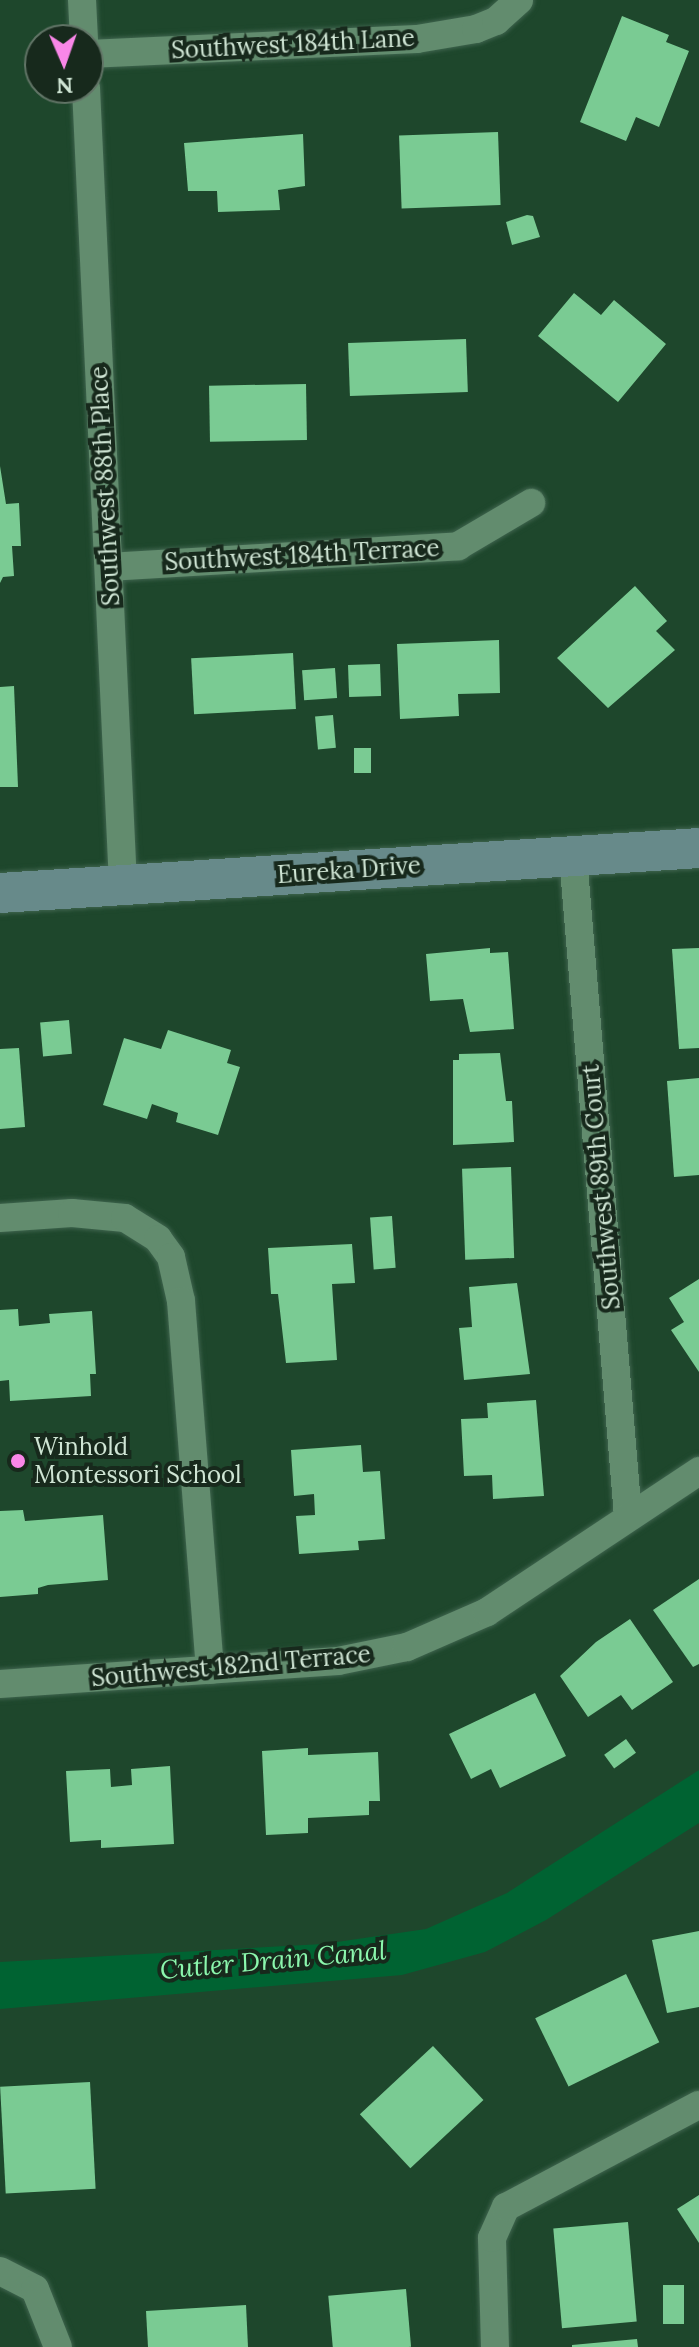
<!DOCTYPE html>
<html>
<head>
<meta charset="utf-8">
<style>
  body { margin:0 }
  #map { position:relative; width:699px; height:2347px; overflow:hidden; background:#1e472c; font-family:Lora,serif }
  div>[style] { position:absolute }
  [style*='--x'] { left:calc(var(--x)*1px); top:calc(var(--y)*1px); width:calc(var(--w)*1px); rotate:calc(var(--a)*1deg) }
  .water>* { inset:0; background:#006332 }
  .building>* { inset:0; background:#7acb93; transform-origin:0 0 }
  .roads { filter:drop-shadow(0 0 2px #3f644e) drop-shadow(0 0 2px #3f644e) }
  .minor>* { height:28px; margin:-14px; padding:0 14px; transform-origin:14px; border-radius:14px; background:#628c6e }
  .secondary>* { height:40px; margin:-20px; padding:0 20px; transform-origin:20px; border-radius:20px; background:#678a8a }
  .dots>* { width:22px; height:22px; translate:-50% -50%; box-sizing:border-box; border:4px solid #17291c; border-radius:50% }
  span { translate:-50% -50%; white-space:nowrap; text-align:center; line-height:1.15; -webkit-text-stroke:8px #17291c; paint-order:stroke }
  .street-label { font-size:24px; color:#cfe5d4 }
  .poi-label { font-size:24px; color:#cfe5d4 }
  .left { translate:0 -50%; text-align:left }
  .water-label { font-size:26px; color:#8bf7ad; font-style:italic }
  .north { position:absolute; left:24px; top:24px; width:80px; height:80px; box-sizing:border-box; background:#17291c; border:2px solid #617466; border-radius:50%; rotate:178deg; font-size:22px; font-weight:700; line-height:32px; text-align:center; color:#cfe5d4 }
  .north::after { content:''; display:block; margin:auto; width:28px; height:36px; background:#f987e8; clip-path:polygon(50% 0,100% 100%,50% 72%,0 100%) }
</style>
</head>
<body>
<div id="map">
  <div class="water">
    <div style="clip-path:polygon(699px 1770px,699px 1823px,546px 1920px,485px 1952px,402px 1975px,0 2009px,0 1962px,323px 1944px,426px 1929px,507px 1893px)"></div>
  </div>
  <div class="building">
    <div style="clip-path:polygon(622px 16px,669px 35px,666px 42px,689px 51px,659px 127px,636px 117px,626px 141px,580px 122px)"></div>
    <div style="left:498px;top:132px;width:73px;height:99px;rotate:88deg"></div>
    <div style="clip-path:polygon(303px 134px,305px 186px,278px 190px,280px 210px,218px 212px,217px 191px,188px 191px,184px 143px)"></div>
    <div style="clip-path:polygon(527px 215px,533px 216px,540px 237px,512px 245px,506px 222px)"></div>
    <div style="clip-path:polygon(574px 293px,601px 315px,614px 300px,666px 344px,618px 402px,538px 336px)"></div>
    <div style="left:466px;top:339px;width:53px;height:118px;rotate:88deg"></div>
    <div style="left:306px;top:384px;width:56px;height:97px;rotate:89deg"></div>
    <div style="clip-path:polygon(0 466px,6px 504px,19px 503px,21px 546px,12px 546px,14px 576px,3px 577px,0 583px)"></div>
    <div style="clip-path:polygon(635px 586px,667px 621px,656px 631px,675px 650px,608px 708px,557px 658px)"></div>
    <div style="clip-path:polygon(499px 640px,500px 693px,458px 694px,459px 716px,400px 719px,397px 644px)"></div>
    <div style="left:293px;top:653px;width:56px;height:102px;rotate:87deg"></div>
    <div style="left:380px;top:664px;width:32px;height:32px;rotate:88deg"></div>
    <div style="left:335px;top:668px;width:30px;height:33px;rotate:86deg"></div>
    <div style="clip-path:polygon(14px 686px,18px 787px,0 787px,0 687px)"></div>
    <div style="left:333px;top:715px;width:33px;height:18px;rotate:85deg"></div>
    <div style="left:371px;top:748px;width:25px;height:17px;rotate:90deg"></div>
    <div style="clip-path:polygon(490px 948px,490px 953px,508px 952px,514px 1029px,470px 1032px,463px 999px,430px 1001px,426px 954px)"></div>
    <div style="clip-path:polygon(699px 948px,699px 1048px,679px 1049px,672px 949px)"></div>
    <div style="left:69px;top:1020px;width:34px;height:29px;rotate:85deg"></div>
    <div style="clip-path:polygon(168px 1030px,231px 1050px,227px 1063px,240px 1067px,218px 1135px,176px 1122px,178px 1113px,152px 1104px,147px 1119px,103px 1105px,124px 1038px,161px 1049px)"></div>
    <div style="clip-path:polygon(19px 1048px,25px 1127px,0 1129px,0 1049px)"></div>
    <div style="clip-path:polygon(500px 1053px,506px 1101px,512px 1101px,514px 1142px,453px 1145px,453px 1060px,459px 1060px,459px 1054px)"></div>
    <div style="clip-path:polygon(699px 1078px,699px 1175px,674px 1177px,667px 1081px)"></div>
    <div style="left:511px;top:1167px;width:91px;height:49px;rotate:88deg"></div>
    <div style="left:392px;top:1216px;width:52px;height:22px;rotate:86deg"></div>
    <div style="clip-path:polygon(352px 1244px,355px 1283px,332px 1284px,337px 1360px,286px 1363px,278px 1294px,271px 1294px,268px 1248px)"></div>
    <div style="clip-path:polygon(699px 1279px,699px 1372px,671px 1330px,684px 1322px,669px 1298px)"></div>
    <div style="clip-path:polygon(517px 1283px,530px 1374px,464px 1380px,459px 1328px,472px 1327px,469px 1287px)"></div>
    <div style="clip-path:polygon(18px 1309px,19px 1326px,50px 1323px,49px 1314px,92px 1311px,96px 1374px,90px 1374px,91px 1396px,10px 1401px,9px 1380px,0 1381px,0 1310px)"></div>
    <div style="clip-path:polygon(536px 1400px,544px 1496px,493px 1499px,492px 1475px,464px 1476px,461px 1419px,488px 1418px,487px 1403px)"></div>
    <div style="clip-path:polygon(361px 1445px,363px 1472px,380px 1471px,385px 1539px,358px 1541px,359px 1550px,299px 1554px,296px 1516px,315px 1515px,314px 1494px,294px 1496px,291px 1450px)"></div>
    <div style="clip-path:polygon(23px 1510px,25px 1521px,103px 1515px,108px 1580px,48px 1585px,38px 1588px,38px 1594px,0 1597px,0 1511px)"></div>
    <div style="clip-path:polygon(699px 1579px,699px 1664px,693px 1667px,653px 1610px)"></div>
    <div style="clip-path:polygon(630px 1619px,673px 1682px,632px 1710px,621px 1695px,588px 1717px,560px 1676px,596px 1642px)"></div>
    <div style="clip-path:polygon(535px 1693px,566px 1756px,500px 1788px,491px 1769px,471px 1779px,449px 1734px)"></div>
    <div style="left:626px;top:1739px;width:17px;height:27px;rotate:54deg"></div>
    <div style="clip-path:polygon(308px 1748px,308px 1755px,378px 1752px,380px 1801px,369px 1801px,369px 1815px,308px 1818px,308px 1833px,266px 1835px,262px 1751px)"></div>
    <div style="clip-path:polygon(170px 1766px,174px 1844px,101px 1848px,101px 1840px,70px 1842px,66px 1771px,110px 1769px,111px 1787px,132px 1785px,131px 1769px)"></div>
    <div style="clip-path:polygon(699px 1931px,699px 2007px,667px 2013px,652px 1940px)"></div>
    <div style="left:626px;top:1974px;width:76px;height:101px;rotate:64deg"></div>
    <div style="left:433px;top:2046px;width:74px;height:100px;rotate:47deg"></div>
    <div style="left:90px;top:2082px;width:107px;height:90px;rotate:87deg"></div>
    <div style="clip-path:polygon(699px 2195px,699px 2243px,677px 2209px)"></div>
    <div style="left:628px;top:2222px;width:100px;height:75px;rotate:85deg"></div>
    <div style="left:663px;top:2285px;width:21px;height:39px"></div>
    <div style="left:406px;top:2289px;width:58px;height:78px;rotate:85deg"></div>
    <div style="clip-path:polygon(246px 2305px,248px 2347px,148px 2347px,146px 2311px)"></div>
    <div style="clip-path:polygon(637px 2339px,638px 2347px,572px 2347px,572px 2345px)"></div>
  </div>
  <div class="roads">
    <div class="minor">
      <div style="--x:82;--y:0;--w:40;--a:87.1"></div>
      <div style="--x:88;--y:54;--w:329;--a:-2.6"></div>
      <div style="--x:417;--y:39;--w:60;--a:-9.6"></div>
      <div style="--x:476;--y:29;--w:22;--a:-22"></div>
      <div style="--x:496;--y:21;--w:31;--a:-42"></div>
      <div style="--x:86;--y:88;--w:798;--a:87.34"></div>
      <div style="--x:109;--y:567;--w:350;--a:-3.4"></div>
      <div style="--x:458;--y:546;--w:85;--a:-30.5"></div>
      <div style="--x:573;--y:856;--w:663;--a:85.24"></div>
      <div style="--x:0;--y:1218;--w:72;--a:-4"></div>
      <div style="--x:72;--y:1213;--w:53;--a:5.4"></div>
      <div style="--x:125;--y:1218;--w:39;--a:32"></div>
      <div style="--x:158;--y:1239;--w:22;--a:54"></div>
      <div style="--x:171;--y:1257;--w:45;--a:77.2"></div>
      <div style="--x:181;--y:1301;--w:370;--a:85.5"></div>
      <div style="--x:0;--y:1684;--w:339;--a:-3.9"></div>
      <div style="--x:338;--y:1661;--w:70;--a:-11.5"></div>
      <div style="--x:407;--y:1647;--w:87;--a:-23.6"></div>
      <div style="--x:487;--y:1612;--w:255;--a:-33.6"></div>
      <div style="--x:0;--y:2271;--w:39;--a:27"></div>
      <div style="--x:35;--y:2289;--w:62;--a:68.4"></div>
      <div style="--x:495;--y:2347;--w:109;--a:-91.6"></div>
      <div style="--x:492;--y:2238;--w:34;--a:-66"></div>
      <div style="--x:506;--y:2207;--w:218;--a:-27.9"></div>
    </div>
    <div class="secondary">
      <div style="--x:0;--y:893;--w:700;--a:-3.68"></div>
    </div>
  </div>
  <div class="dots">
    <div style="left:18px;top:1461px;background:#f987e8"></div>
  </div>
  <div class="street-label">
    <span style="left:293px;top:44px;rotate:-3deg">Southwest 184th Lane</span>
    <span style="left:105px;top:486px;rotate:-93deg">Southwest 88th Place</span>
    <span style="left:302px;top:555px;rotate:-3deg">Southwest 184th Terrace</span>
    <span style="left:349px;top:870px;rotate:-4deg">Eureka Drive</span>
    <span style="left:601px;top:1187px;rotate:-95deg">Southwest 89th Court</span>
    <span style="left:231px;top:1666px;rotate:-5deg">Southwest 182nd Terrace</span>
  </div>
  <div class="poi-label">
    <span class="left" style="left:34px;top:1461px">Winhold<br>Montessori School</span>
  </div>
  <div class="water-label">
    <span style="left:273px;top:1960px;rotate:-5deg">Cutler Drain Canal</span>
  </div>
  <div class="north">N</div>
</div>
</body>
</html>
